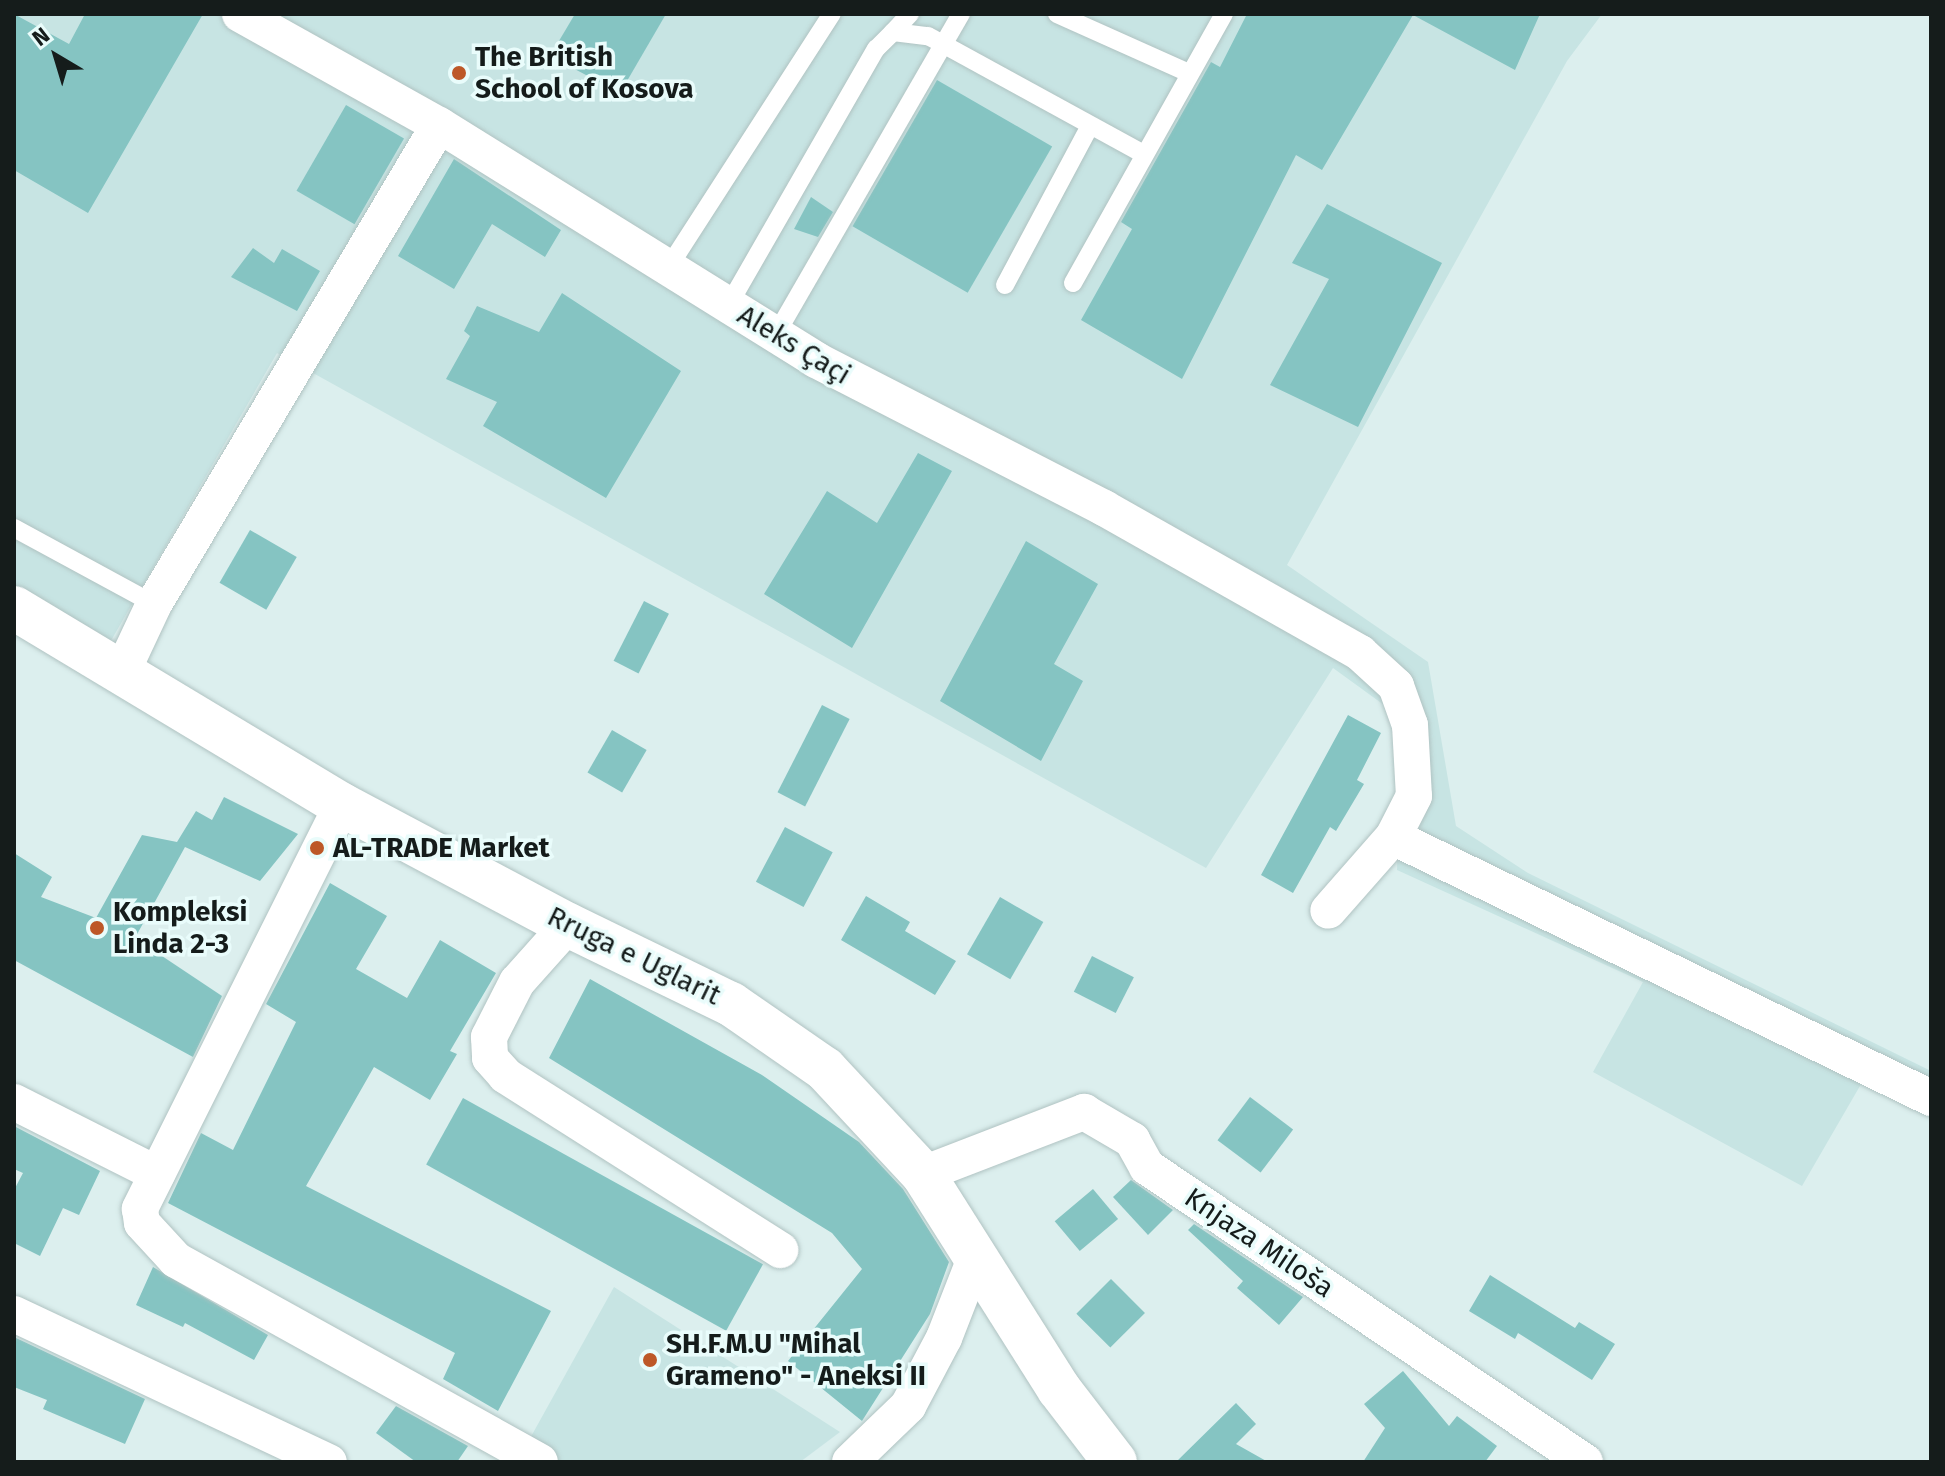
<!DOCTYPE html>
<html>
<head>
<meta charset="utf-8">
<style>
  body { margin:0 }
  #map { position:relative; width:1945px; height:1476px; overflow:hidden; background:#dcefee; font-family:"Fira Sans",sans-serif }
  div>[style] { position:absolute }
  [style*='--x'] { left:calc(var(--x)*1px); top:calc(var(--y)*1px); width:calc(var(--w)*1px); rotate:calc(var(--a)*1deg) }
  .built>* { inset:0; background:#c7e4e3 }
  .building>* { inset:0; background:#85c4c2; transform-origin:0 0 }
  .roads { filter:drop-shadow(0 0 2px #b0c3c2) drop-shadow(0 0 2px #b0c3c2) }
  .lane>* { height:18px; margin:-9px; padding:0 9px; transform-origin:9px; border-radius:9px; background:#fff }
  .street>* { height:36px; margin:-18px; padding:0 18px; transform-origin:18px; border-radius:18px; background:#fff }
  .secondary>* { height:44px; margin:-22px; padding:0 22px; transform-origin:22px; border-radius:22px; background:#fff }
  .dots>* { width:22px; height:22px; translate:-50% -50%; box-sizing:border-box; border:4px solid #e9fcfb; border-radius:50% }
  span { translate:-50% -50%; white-space:nowrap; text-align:center; line-height:1.15; -webkit-text-stroke:7px #e9fcfb; paint-order:stroke }
  .poi-label { font-size:28px; color:#151c1b; font-weight:700 }
  .left { translate:0 -50%; text-align:left }
  .street-label { font-size:28px; color:#151c1b }
  .frame { position:absolute; inset:0; border:16px solid #151c1b; pointer-events:none }
  .north { position:absolute; left:16px; top:16px; width:80px; height:80px; -webkit-text-stroke:6px #e9fcfb; paint-order:stroke; rotate:322deg; font-size:22px; font-weight:700; line-height:32px; text-align:center; color:#151c1b }
  .north::after { content:''; display:block; margin:auto; width:28px; height:36px; background:#151c1b; clip-path:polygon(50% 0,100% 100%,50% 72%,0 100%) }
</style>
</head>
<body>
<div id="map">
  <div class="built">
    <div style="clip-path:polygon(14px 14px,1602px 14px,1567px 61px,1287px 565px,1428px 662px,1456px 826px,1528px 873px,1931px 1071px,1931px 1115px,1864px 1079px,1802px 1186px,1593px 1072px,1643px 982px,1397px 870px,1402px 718px,1333px 668px,1206px 868px,277px 353px,109px 644px,14px 592px)"></div>
    <div style="clip-path:polygon(614px 1287px,840px 1432px,800px 1462px,541px 1462px,523px 1451px)"></div>
  </div>
  <div class="building">
    <div style="clip-path:polygon(14px 14px,69px 44px,85px 14px,203px 14px,88px 213px,14px 170px)"></div>
    <div style="clip-path:polygon(575px 14px,666px 14px,620px 93px,550px 56px)"></div>
    <div style="clip-path:polygon(1247px 14px,1540px 14px,1515px 70px,1413px 15px,1322px 170px,1296px 155px,1182px 379px,1081px 320px,1132px 229px,1121px 222px,1211px 62px,1220px 67px)"></div>
    <div style="left:937px;top:80px;width:133px;height:169px;rotate:30deg"></div>
    <div style="left:346px;top:105px;width:67px;height:99px;rotate:30deg"></div>
    <div style="clip-path:polygon(454px 159px,561px 230px,545px 257px,492px 224px,454px 289px,398px 256px)"></div>
    <div style="clip-path:polygon(811px 197px,833px 212px,818px 237px,794px 229px)"></div>
    <div style="clip-path:polygon(1327px 204px,1442px 263px,1358px 427px,1270px 385px,1329px 279px,1292px 263px)"></div>
    <div style="clip-path:polygon(253px 248px,274px 263px,282px 249px,320px 271px,297px 311px,231px 277px)"></div>
    <div style="clip-path:polygon(562px 293px,681px 371px,606px 498px,483px 426px,497px 402px,446px 379px,470px 336px,464px 331px,477px 306px,539px 332px)"></div>
    <div style="clip-path:polygon(918px 453px,952px 471px,852px 648px,764px 594px,827px 491px,877px 523px)"></div>
    <div style="left:250px;top:530px;width:54px;height:61px;rotate:30deg"></div>
    <div style="clip-path:polygon(1026px 541px,1098px 584px,1054px 664px,1083px 681px,1041px 761px,940px 701px)"></div>
    <div style="left:644px;top:601px;width:28px;height:67px;rotate:27deg"></div>
    <div style="left:822px;top:705px;width:31px;height:98px;rotate:27deg"></div>
    <div style="clip-path:polygon(1348px 715px,1381px 733px,1357px 780px,1364px 784px,1336px 831px,1330px 827px,1293px 893px,1261px 875px)"></div>
    <div style="left:612px;top:730px;width:40px;height:49px;rotate:30deg"></div>
    <div style="clip-path:polygon(224px 797px,298px 834px,260px 881px,185px 847px,135px 938px,222px 996px,193px 1057px,14px 960px,14px 853px,52px 877px,41px 897px,96px 918px,142px 835px,177px 842px,196px 811px,212px 820px)"></div>
    <div style="left:785px;top:827px;width:54px;height:62px;rotate:28deg"></div>
    <div style="clip-path:polygon(330px 883px,387px 916px,356px 969px,407px 998px,440px 940px,496px 973px,450px 1051px,457px 1054px,430px 1100px,374px 1067px,306px 1186px,551px 1311px,498px 1411px,443px 1379px,455px 1353px,168px 1203px,201px 1133px,233px 1150px,296px 1022px,266px 1004px)"></div>
    <div style="clip-path:polygon(866px 896px,910px 922px,905px 931px,956px 961px,935px 995px,841px 940px)"></div>
    <div style="left:1000px;top:897px;width:50px;height:66px;rotate:30deg"></div>
    <div style="left:1092px;top:956px;width:47px;height:40px;rotate:27deg"></div>
    <div style="clip-path:polygon(590px 979px,762px 1075px,859px 1142px,903px 1189px,949px 1262px,930px 1314px,862px 1421px,788px 1361px,862px 1269px,832px 1233px,549px 1058px)"></div>
    <div style="left:1250px;top:1097px;width:54px;height:54px;rotate:37deg"></div>
    <div style="left:463px;top:1098px;width:343px;height:76px;rotate:29deg"></div>
    <div style="clip-path:polygon(14px 1126px,100px 1171px,79px 1215px,63px 1208px,40px 1256px,14px 1243px,14px 1190px,23px 1173px,14px 1169px)"></div>
    <div style="clip-path:polygon(1131px 1180px,1173px 1210px,1148px 1235px,1113px 1197px)"></div>
    <div style="left:1093px;top:1189px;width:39px;height:50px;rotate:50deg"></div>
    <div style="clip-path:polygon(1194px 1224px,1303px 1297px,1279px 1325px,1237px 1288px,1243px 1281px,1188px 1230px)"></div>
    <div style="clip-path:polygon(153px 1267px,268px 1335px,254px 1360px,185px 1323px,183px 1327px,136px 1305px)"></div>
    <div style="clip-path:polygon(1490px 1275px,1575px 1328px,1579px 1322px,1615px 1344px,1592px 1380px,1518px 1333px,1515px 1339px,1469px 1311px)"></div>
    <div style="left:1111px;top:1279px;width:48px;height:49px;rotate:45deg"></div>
    <div style="clip-path:polygon(14px 1337px,145px 1399px,125px 1444px,43px 1409px,47px 1400px,14px 1387px)"></div>
    <div style="clip-path:polygon(1403px 1371px,1449px 1426px,1457px 1416px,1497px 1446px,1485px 1462px,1363px 1462px,1385px 1428px,1364px 1404px)"></div>
    <div style="clip-path:polygon(1236px 1403px,1256px 1424px,1236px 1444px,1268px 1462px,1176px 1462px)"></div>
    <div style="clip-path:polygon(396px 1406px,468px 1446px,457px 1462px,416px 1462px,376px 1433px)"></div>
  </div>
  <div class="roads">
    <div class="lane">
      <div style="--x:1057;--y:14;--w:145;--a:24.1"></div>
      <div style="--x:893;--y:32;--w:25;--a:-47"></div>
      <div style="--x:668;--y:268;--w:302;--a:-57.2"></div>
      <div style="--x:1073;--y:283;--w:308;--a:-60.7"></div>
      <div style="--x:1005;--y:285;--w:180;--a:-61.9"></div>
      <div style="--x:728;--y:306;--w:297;--a:-60.1"></div>
      <div style="--x:876;--y:49;--w:24;--a:-45"></div>
      <div style="--x:893;--y:32;--w:35;--a:7"></div>
      <div style="--x:928;--y:36;--w:244;--a:28.7"></div>
      <div style="--x:775;--y:336;--w:372;--a:-60"></div>
      <div style="--x:14;--y:528;--w:159;--a:28.5"></div>
    </div>
    <div class="street">
      <div style="--x:240;--y:14;--w:228;--a:29.2"></div>
      <div style="--x:439;--y:125;--w:444;--a:31.9"></div>
      <div style="--x:816;--y:360;--w:324;--a:27.2"></div>
      <div style="--x:1104;--y:508;--w:294;--a:29.5"></div>
      <div style="--x:1360;--y:653;--w:49;--a:42.5"></div>
      <div style="--x:1396;--y:686;--w:41;--a:70.3"></div>
      <div style="--x:1410;--y:725;--w:71;--a:86.8"></div>
      <div style="--x:1414;--y:796;--w:46;--a:117.1"></div>
      <div style="--x:1393;--y:837;--w:98;--a:131.3"></div>
      <div style="--x:123;--y:670;--w:73;--a:-64.8"></div>
      <div style="--x:154;--y:604;--w:557;--a:-59.25"></div>
      <div style="--x:342;--y:805;--w:452;--a:116.6"></div>
      <div style="--x:140;--y:1209;--w:14;--a:82"></div>
      <div style="--x:142;--y:1223;--w:50;--a:47.4"></div>
      <div style="--x:176;--y:1260;--w:416;--a:29"></div>
      <div style="--x:1393;--y:837;--w:598;--a:25.88"></div>
      <div style="--x:568;--y:925;--w:76;--a:131.8"></div>
      <div style="--x:517;--y:982;--w:62;--a:117"></div>
      <div style="--x:489;--y:1037;--w:21;--a:87"></div>
      <div style="--x:490;--y:1058;--w:24;--a:48"></div>
      <div style="--x:506;--y:1076;--w:325;--a:32.4"></div>
      <div style="--x:14;--y:1102;--w:160;--a:26.7"></div>
      <div style="--x:923;--y:1174;--w:173;--a:-21.1"></div>
      <div style="--x:1084;--y:1112;--w:56;--a:30.3"></div>
      <div style="--x:1132;--y:1140;--w:31;--a:61"></div>
      <div style="--x:1147;--y:1167;--w:528;--a:33.96"></div>
      <div style="--x:14;--y:1314;--w:348;--a:25.2"></div>
      <div style="--x:850;--y:1462;--w:81;--a:-44"></div>
      <div style="--x:908;--y:1406;--w:77;--a:-62.1"></div>
      <div style="--x:944;--y:1338;--w:88;--a:-68.7"></div>
    </div>
    <div class="secondary">
      <div style="--x:14;--y:608;--w:383;--a:31"></div>
      <div style="--x:342;--y:805;--w:256;--a:28"></div>
      <div style="--x:568;--y:925;--w:181;--a:25.9"></div>
      <div style="--x:731;--y:1004;--w:114;--a:34.7"></div>
      <div style="--x:825;--y:1069;--w:144;--a:47"></div>
      <div style="--x:923;--y:1174;--w:254;--a:57.7"></div>
      <div style="--x:1059;--y:1389;--w:92;--a:52.5"></div>
    </div>
  </div>
  <div class="dots">
    <div style="left:459px;top:73px;background:#bd5828"></div>
    <div style="left:317px;top:848px;background:#bd5828"></div>
    <div style="left:97px;top:928px;background:#bd5828"></div>
    <div style="left:650px;top:1360px;background:#bd5828"></div>
  </div>
  <div class="poi-label">
    <span class="left" style="left:475px;top:73px">The British<br>School of Kosova</span>
    <span class="left" style="left:333px;top:848px">AL-TRADE Market</span>
    <span class="left" style="left:113px;top:928px">Kompleksi<br>Linda 2-3</span>
    <span class="left" style="left:666px;top:1360px">SH.F.M.U "Mihal<br>Grameno" - Aneksi II</span>
  </div>
  <div class="street-label">
    <span style="left:794px;top:345px;rotate:31deg">Aleks Çaçi</span>
    <span style="left:634px;top:956px;rotate:26deg">Rruga e Uglarit</span>
    <span style="left:1259px;top:1243px;rotate:34deg">Knjaza Miloša</span>
  </div>
  <div class="frame"></div>
  <div class="north">N</div>
</div>
</body>
</html>
